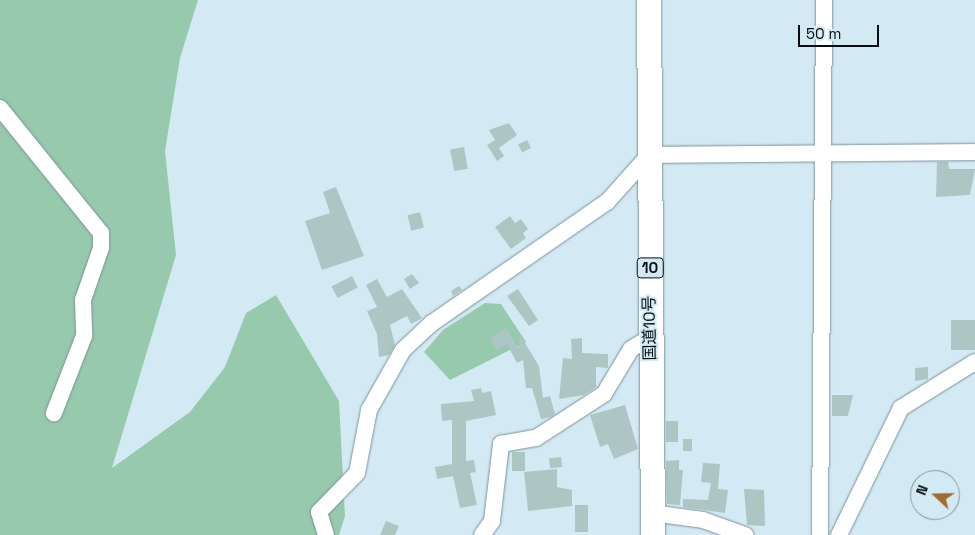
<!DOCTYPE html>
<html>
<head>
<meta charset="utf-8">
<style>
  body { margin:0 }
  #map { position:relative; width:975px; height:535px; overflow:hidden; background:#d3eaf4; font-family:"Space Grotesk","Noto Sans JP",sans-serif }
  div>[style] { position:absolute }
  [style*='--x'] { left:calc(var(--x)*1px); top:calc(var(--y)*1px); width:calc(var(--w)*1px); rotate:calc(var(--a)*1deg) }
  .green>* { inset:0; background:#97c9ad }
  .building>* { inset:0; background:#acc6c4; transform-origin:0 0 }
  .roads { filter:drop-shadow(0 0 1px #7c929a) drop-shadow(0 0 1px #7c929a) }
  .minor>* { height:16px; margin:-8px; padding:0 8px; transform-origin:8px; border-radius:8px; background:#fff }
  .highway>* { height:24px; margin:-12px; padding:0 12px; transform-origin:12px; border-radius:12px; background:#fff }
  span { translate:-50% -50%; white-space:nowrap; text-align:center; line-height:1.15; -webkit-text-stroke:4px #d3eaf4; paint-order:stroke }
  .shield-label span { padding:1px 4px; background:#d3eaf4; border:1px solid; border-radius:4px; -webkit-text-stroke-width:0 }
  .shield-label { font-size:15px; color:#060e11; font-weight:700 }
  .street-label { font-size:16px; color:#060e11 }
  .north { position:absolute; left:910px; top:470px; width:50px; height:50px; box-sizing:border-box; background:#d3eaf4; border:1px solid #819299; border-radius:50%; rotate:291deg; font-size:14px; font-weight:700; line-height:20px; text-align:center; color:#060e11 }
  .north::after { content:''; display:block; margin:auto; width:18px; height:22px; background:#a46b2a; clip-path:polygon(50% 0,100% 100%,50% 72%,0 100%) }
  .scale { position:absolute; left:798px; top:25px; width:81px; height:22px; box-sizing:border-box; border:2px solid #060e11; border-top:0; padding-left:6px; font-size:15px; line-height:18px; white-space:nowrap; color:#060e11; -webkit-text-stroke:4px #d3eaf4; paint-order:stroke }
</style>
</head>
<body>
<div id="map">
  <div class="green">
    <div style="clip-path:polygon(0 0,198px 0,180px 58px,165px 151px,176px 255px,112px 468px,190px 412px,225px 367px,246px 313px,276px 295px,339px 401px,345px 516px,339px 535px,0 535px)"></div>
    <div style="clip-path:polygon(485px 303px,501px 304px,526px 342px,450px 380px,424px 352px,443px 330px)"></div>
  </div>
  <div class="building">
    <div style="clip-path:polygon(509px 123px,517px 135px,499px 148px,504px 156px,497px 161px,487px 145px,495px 140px,489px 130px)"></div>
    <div style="left:527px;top:140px;width:9px;height:10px;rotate:63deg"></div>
    <div style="left:464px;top:147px;width:22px;height:14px;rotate:80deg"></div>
    <div style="clip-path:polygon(937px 162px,948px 162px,949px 169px,975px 169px,970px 195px,936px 197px)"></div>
    <div style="clip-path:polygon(336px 187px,364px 256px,322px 270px,305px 221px,330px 213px,323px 192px)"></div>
    <div style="left:420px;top:212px;width:16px;height:13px;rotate:76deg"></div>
    <div style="clip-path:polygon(510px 216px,515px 223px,521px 219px,528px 229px,523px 233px,526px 238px,511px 249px,495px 227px)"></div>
    <div style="clip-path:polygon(412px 274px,419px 283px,410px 289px,404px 279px)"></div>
    <div style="left:352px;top:276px;width:13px;height:23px;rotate:63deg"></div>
    <div style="clip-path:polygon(377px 279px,387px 297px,402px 289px,422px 318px,411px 324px,407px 316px,390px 325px,395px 345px,389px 355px,379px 357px,377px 334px,367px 311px,377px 307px,366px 285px)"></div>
    <div style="clip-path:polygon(459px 286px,462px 290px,453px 296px,451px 291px)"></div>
    <div style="clip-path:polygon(518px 289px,538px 320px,529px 326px,507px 296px)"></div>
    <div style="left:951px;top:320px;width:24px;height:30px"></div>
    <div style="clip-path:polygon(506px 327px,518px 348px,520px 335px,539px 366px,543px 398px,550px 396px,555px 414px,551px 417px,541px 419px,532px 388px,526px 388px,523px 360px,517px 363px,507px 344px,497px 350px,490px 338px)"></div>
    <div style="clip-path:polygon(582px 338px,582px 353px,608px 354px,608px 368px,596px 367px,596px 387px,584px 395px,559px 399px,563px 358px,572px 359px,571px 339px)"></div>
    <div style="clip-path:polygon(928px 367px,928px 379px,915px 381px,915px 368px)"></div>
    <div style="clip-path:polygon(481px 388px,482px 393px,491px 391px,496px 415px,466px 421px,466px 461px,474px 460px,476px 472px,470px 473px,477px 505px,460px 508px,453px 476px,437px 479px,435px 467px,452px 464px,452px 420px,442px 421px,441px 404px,474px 401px,471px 390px)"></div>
    <div style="clip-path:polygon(832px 395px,853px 395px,848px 416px,832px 416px)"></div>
    <div style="clip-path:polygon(625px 405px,638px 449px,614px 459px,608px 444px,600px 447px,590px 415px)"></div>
    <div style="left:678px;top:421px;width:21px;height:12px;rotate:90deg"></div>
    <div style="left:692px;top:439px;width:12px;height:9px;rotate:90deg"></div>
    <div style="left:512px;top:452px;width:13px;height:19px"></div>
    <div style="left:561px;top:457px;width:10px;height:12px;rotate:84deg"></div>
    <div style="clip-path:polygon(679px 460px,679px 470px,683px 470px,680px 505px,667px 504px,666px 461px)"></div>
    <div style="clip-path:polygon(703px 463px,720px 464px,718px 489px,728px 490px,725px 513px,683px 507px,683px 499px,708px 500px,711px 483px,701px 482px)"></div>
    <div style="clip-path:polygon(557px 469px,557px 487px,572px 490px,572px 506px,528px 511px,524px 472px)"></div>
    <div style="clip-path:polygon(744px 489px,764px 490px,765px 526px,747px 525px)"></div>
    <div style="left:588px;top:505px;width:27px;height:13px;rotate:90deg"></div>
    <div style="clip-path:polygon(386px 521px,399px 526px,395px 535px,380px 535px)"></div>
  </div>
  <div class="roads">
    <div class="minor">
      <div style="--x:0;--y:108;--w:161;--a:51.1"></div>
      <div style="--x:101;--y:233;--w:15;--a:90"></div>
      <div style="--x:101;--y:248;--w:55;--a:109.1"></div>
      <div style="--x:83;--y:300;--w:36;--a:88"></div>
      <div style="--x:84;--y:336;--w:83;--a:111.3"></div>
      <div style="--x:652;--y:513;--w:51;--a:7.8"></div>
      <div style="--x:703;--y:520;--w:45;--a:19.7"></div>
      <div style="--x:326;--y:535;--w:24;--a:-107"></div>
      <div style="--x:319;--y:512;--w:54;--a:-45.7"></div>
      <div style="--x:357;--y:473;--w:64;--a:-79.2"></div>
      <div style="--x:369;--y:410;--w:69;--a:-60.5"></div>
      <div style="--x:403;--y:350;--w:40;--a:-43"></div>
      <div style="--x:432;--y:323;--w:213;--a:-34.7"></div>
      <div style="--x:607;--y:202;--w:63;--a:-48.2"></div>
      <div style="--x:649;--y:155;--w:326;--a:-0.5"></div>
      <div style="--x:482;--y:535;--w:17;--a:-54"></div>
      <div style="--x:492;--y:521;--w:78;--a:-83.3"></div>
      <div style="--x:501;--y:444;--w:36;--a:-10"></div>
      <div style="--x:536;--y:438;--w:81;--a:-32.9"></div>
      <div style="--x:604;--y:394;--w:52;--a:-59"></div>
      <div style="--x:631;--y:349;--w:23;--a:-31"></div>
      <div style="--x:820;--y:535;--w:535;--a:-89.57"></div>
      <div style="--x:839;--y:535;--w:141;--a:-64"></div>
      <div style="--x:901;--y:408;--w:87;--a:-31.9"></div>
    </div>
    <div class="highway">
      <div style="--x:649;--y:0;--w:535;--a:89.57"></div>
    </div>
  </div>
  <div class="shield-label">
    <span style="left:650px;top:268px">10</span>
  </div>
  <div class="street-label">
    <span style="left:650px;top:328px;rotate:-91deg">国道10号</span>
  </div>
  <div class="north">N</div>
  <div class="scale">50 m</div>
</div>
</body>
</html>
